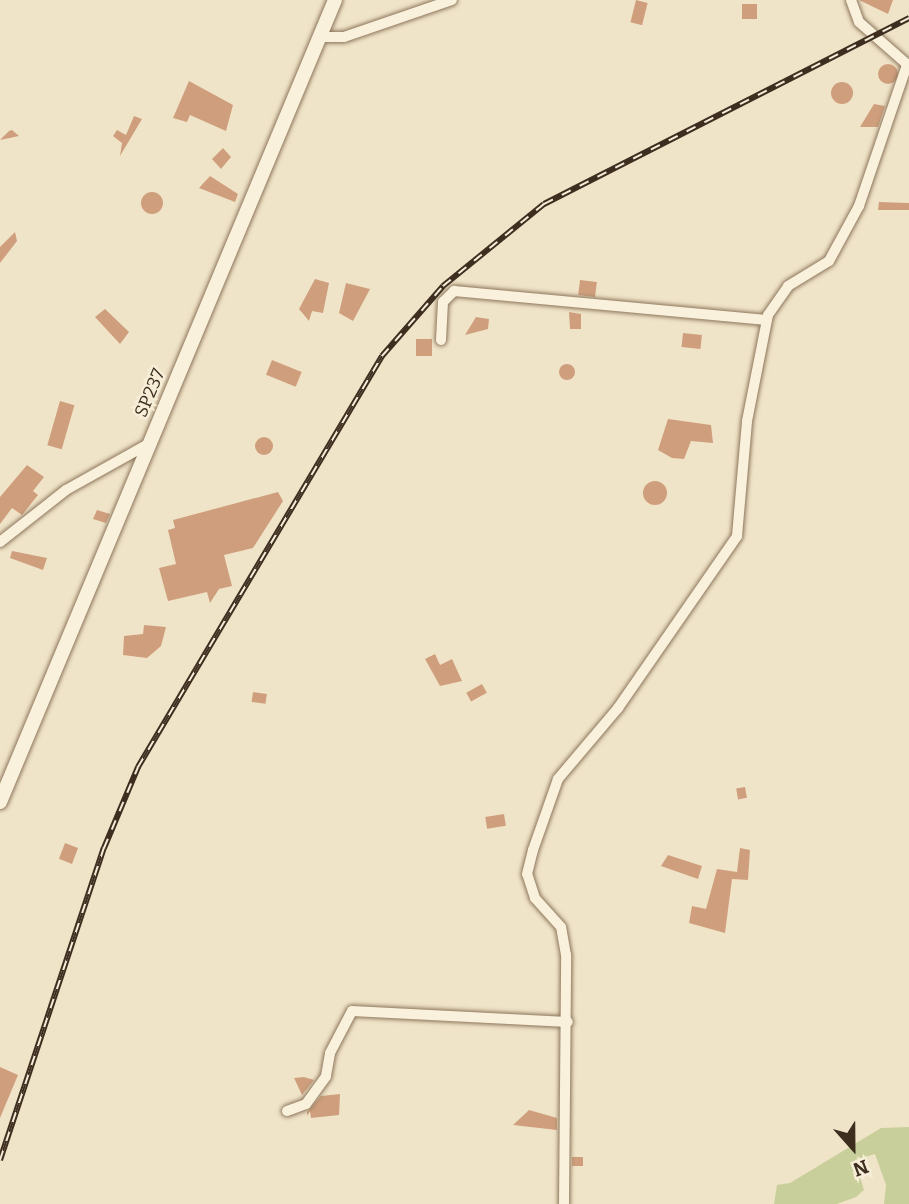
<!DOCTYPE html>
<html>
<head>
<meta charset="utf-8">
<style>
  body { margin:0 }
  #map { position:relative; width:909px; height:1204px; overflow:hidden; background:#f0e4c8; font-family:Bitter,serif }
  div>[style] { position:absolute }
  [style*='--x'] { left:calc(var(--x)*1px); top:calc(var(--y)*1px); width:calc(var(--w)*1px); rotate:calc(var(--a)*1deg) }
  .green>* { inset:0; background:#c9cf9b }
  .building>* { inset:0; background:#cf9f7d; transform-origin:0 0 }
  .round { border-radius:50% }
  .roads { filter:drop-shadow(0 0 2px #8d765c) drop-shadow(0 0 2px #8d765c) }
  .street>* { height:10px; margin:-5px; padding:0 5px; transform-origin:5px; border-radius:5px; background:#faf1dc }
  .secondary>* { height:14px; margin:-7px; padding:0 7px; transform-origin:7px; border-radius:7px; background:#faf1dc }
  .rail>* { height:6px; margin-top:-3px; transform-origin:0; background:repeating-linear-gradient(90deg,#f7eed8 0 10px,#3d2e20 0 20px); box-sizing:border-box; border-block:2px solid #3d2e20 }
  span { translate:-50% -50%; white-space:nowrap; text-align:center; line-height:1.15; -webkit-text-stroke:5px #f7eed8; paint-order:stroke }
  .street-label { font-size:18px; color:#3d2e20 }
  .north { position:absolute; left:818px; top:1113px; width:70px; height:70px; -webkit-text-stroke:5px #f7eed8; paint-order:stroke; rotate:159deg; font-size:19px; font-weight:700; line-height:28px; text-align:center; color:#3d2e20 }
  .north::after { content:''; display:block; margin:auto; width:24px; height:32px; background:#3d2e20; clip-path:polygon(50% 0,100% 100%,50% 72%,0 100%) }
</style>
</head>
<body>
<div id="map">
  <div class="green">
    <div style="clip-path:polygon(909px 1127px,909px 1204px,884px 1204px,886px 1185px,875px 1154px,855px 1160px,864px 1190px,856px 1197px,837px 1204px,774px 1204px,777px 1185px,790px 1183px,881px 1128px)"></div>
  </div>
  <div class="building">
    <div style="left:636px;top:0;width:12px;height:23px;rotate:14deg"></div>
    <div style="clip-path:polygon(859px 0,893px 0,888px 14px)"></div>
    <div style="left:757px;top:4px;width:15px;height:15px;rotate:90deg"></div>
    <div class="round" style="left:878px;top:64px;width:20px;height:20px"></div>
    <div style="clip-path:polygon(189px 81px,233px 105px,226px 131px,190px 115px,187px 122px,173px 118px)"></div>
    <div class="round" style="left:831px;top:82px;width:22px;height:22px"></div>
    <div style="clip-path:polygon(874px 104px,885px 106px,878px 127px,860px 127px)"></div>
    <div style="clip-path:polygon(134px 116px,142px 119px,120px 156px,122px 143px,113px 136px,117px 130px,126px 135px)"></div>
    <div style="clip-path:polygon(12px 130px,19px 136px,0 140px,9px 131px)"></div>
    <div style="clip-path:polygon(223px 148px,231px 157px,221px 169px,212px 159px)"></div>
    <div style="clip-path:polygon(210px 176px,238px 194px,235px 202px,199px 188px)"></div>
    <div class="round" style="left:141px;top:192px;width:22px;height:22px"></div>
    <div style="clip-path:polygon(879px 202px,909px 203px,909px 210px,878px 210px)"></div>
    <div style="clip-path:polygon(15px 232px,17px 241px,0 263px,0 247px)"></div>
    <div style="clip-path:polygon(315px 279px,329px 283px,323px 313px,312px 311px,309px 321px,299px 309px)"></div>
    <div style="left:580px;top:280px;width:17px;height:15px;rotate:7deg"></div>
    <div style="clip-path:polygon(346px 283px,370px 289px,353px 321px,339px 313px)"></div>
    <div style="clip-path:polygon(105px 309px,129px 332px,120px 344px,95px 317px)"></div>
    <div style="clip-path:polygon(569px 312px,581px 314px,581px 329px,570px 329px)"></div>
    <div style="clip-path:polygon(476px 317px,489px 319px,488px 329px,465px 335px)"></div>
    <div style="left:683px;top:333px;width:19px;height:14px;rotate:6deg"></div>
    <div style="left:416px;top:339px;width:16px;height:17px"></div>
    <div style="left:272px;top:360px;width:32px;height:16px;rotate:22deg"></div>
    <div class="round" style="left:559px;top:364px;width:16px;height:16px"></div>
    <div style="left:60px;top:401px;width:15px;height:46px;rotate:16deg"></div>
    <div style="clip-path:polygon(668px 419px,711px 425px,713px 443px,691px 441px,684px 459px,672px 458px,658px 450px)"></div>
    <div class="round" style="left:255px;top:437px;width:18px;height:18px"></div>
    <div style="clip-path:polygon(27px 465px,44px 477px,33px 491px,38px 495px,22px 515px,12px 508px,0 524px,0 497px)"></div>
    <div class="round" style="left:643px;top:481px;width:24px;height:24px"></div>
    <div style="clip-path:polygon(278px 492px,283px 501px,253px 548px,224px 555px,232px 586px,219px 589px,210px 603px,207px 592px,168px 601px,159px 568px,176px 564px,168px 530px,175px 528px,173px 520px)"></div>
    <div style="clip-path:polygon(97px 510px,110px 514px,106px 523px,93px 519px)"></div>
    <div style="clip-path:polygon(12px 551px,47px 558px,43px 570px,10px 558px)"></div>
    <div style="clip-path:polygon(144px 625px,166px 627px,161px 646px,147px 658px,123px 655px,124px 636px,143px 634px)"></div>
    <div style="clip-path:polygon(435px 654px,440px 665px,452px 659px,462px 681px,440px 686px,425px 659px)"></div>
    <div style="left:482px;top:684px;width:10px;height:18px;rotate:61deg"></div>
    <div style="left:253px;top:692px;width:14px;height:10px;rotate:8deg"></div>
    <div style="left:745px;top:787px;width:11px;height:9px;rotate:80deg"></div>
    <div style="left:504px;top:814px;width:12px;height:19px;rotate:81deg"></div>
    <div style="left:65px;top:843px;width:14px;height:17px;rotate:21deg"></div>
    <div style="clip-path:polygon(740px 848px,750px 850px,748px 880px,732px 879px,725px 933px,689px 923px,692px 906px,706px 909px,717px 869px,737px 872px)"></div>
    <div style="clip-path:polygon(668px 855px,702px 866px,698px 879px,661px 866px)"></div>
    <div style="clip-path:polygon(0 1067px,18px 1075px,0 1118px)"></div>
    <div style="clip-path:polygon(304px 1077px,314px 1080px,302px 1095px,294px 1078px)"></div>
    <div style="clip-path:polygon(340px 1094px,339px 1115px,311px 1118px,310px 1111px,307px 1116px,307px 1112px,321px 1096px)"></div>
    <div style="clip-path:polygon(529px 1110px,557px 1118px,557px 1130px,513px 1125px)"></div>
    <div style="left:572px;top:1157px;width:11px;height:9px"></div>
  </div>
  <div class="roads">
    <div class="street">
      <div style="--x:851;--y:0;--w:23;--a:70"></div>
      <div style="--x:859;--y:22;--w:67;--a:41.3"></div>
      <div style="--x:320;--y:37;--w:24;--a:0"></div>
      <div style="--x:344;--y:37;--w:114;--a:-18.9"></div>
      <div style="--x:441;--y:340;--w:38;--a:-87"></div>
      <div style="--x:443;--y:302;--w:16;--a:-45"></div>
      <div style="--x:454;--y:291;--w:314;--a:5.3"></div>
      <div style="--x:0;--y:542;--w:84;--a:-38.2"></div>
      <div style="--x:66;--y:490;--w:96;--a:-29.2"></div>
      <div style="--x:287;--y:1111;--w:20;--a:-20"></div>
      <div style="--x:306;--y:1104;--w:34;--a:-54"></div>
      <div style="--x:326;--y:1076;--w:23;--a:-80"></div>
      <div style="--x:330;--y:1053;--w:47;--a:-62.4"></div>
      <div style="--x:352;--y:1011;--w:216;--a:2.9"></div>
      <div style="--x:564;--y:1204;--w:249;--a:-89.5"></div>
      <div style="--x:566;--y:955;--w:28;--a:-100"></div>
      <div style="--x:561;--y:927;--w:39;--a:-132"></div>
      <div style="--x:535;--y:898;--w:25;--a:-108"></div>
      <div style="--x:527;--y:874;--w:25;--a:-76"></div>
      <div style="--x:533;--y:850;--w:75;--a:-70.6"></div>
      <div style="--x:558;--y:779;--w:93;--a:-49.8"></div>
      <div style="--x:618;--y:708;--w:209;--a:-55.3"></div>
      <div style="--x:737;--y:536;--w:115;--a:-85"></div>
      <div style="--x:747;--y:421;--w:108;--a:-78.8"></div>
      <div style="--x:768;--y:315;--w:35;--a:-55"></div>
      <div style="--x:788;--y:286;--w:48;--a:-31.4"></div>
      <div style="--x:829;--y:261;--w:63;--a:-61.4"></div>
      <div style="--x:859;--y:206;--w:149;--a:-71.2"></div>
    </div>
    <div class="secondary">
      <div style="--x:0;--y:802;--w:869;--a:-67.33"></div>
    </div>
  </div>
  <div class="rail">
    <div style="--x:0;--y:1160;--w:329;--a:-71.6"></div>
    <div style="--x:104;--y:848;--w:88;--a:-67.2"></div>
    <div style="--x:138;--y:767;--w:478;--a:-59.3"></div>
    <div style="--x:382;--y:356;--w:93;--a:-48.9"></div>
    <div style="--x:443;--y:286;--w:130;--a:-39.1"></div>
    <div style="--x:544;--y:204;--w:410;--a:-27"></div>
  </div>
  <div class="street-label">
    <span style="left:150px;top:393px;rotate:-67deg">SP237</span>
  </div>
  <div class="north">N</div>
</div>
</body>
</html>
